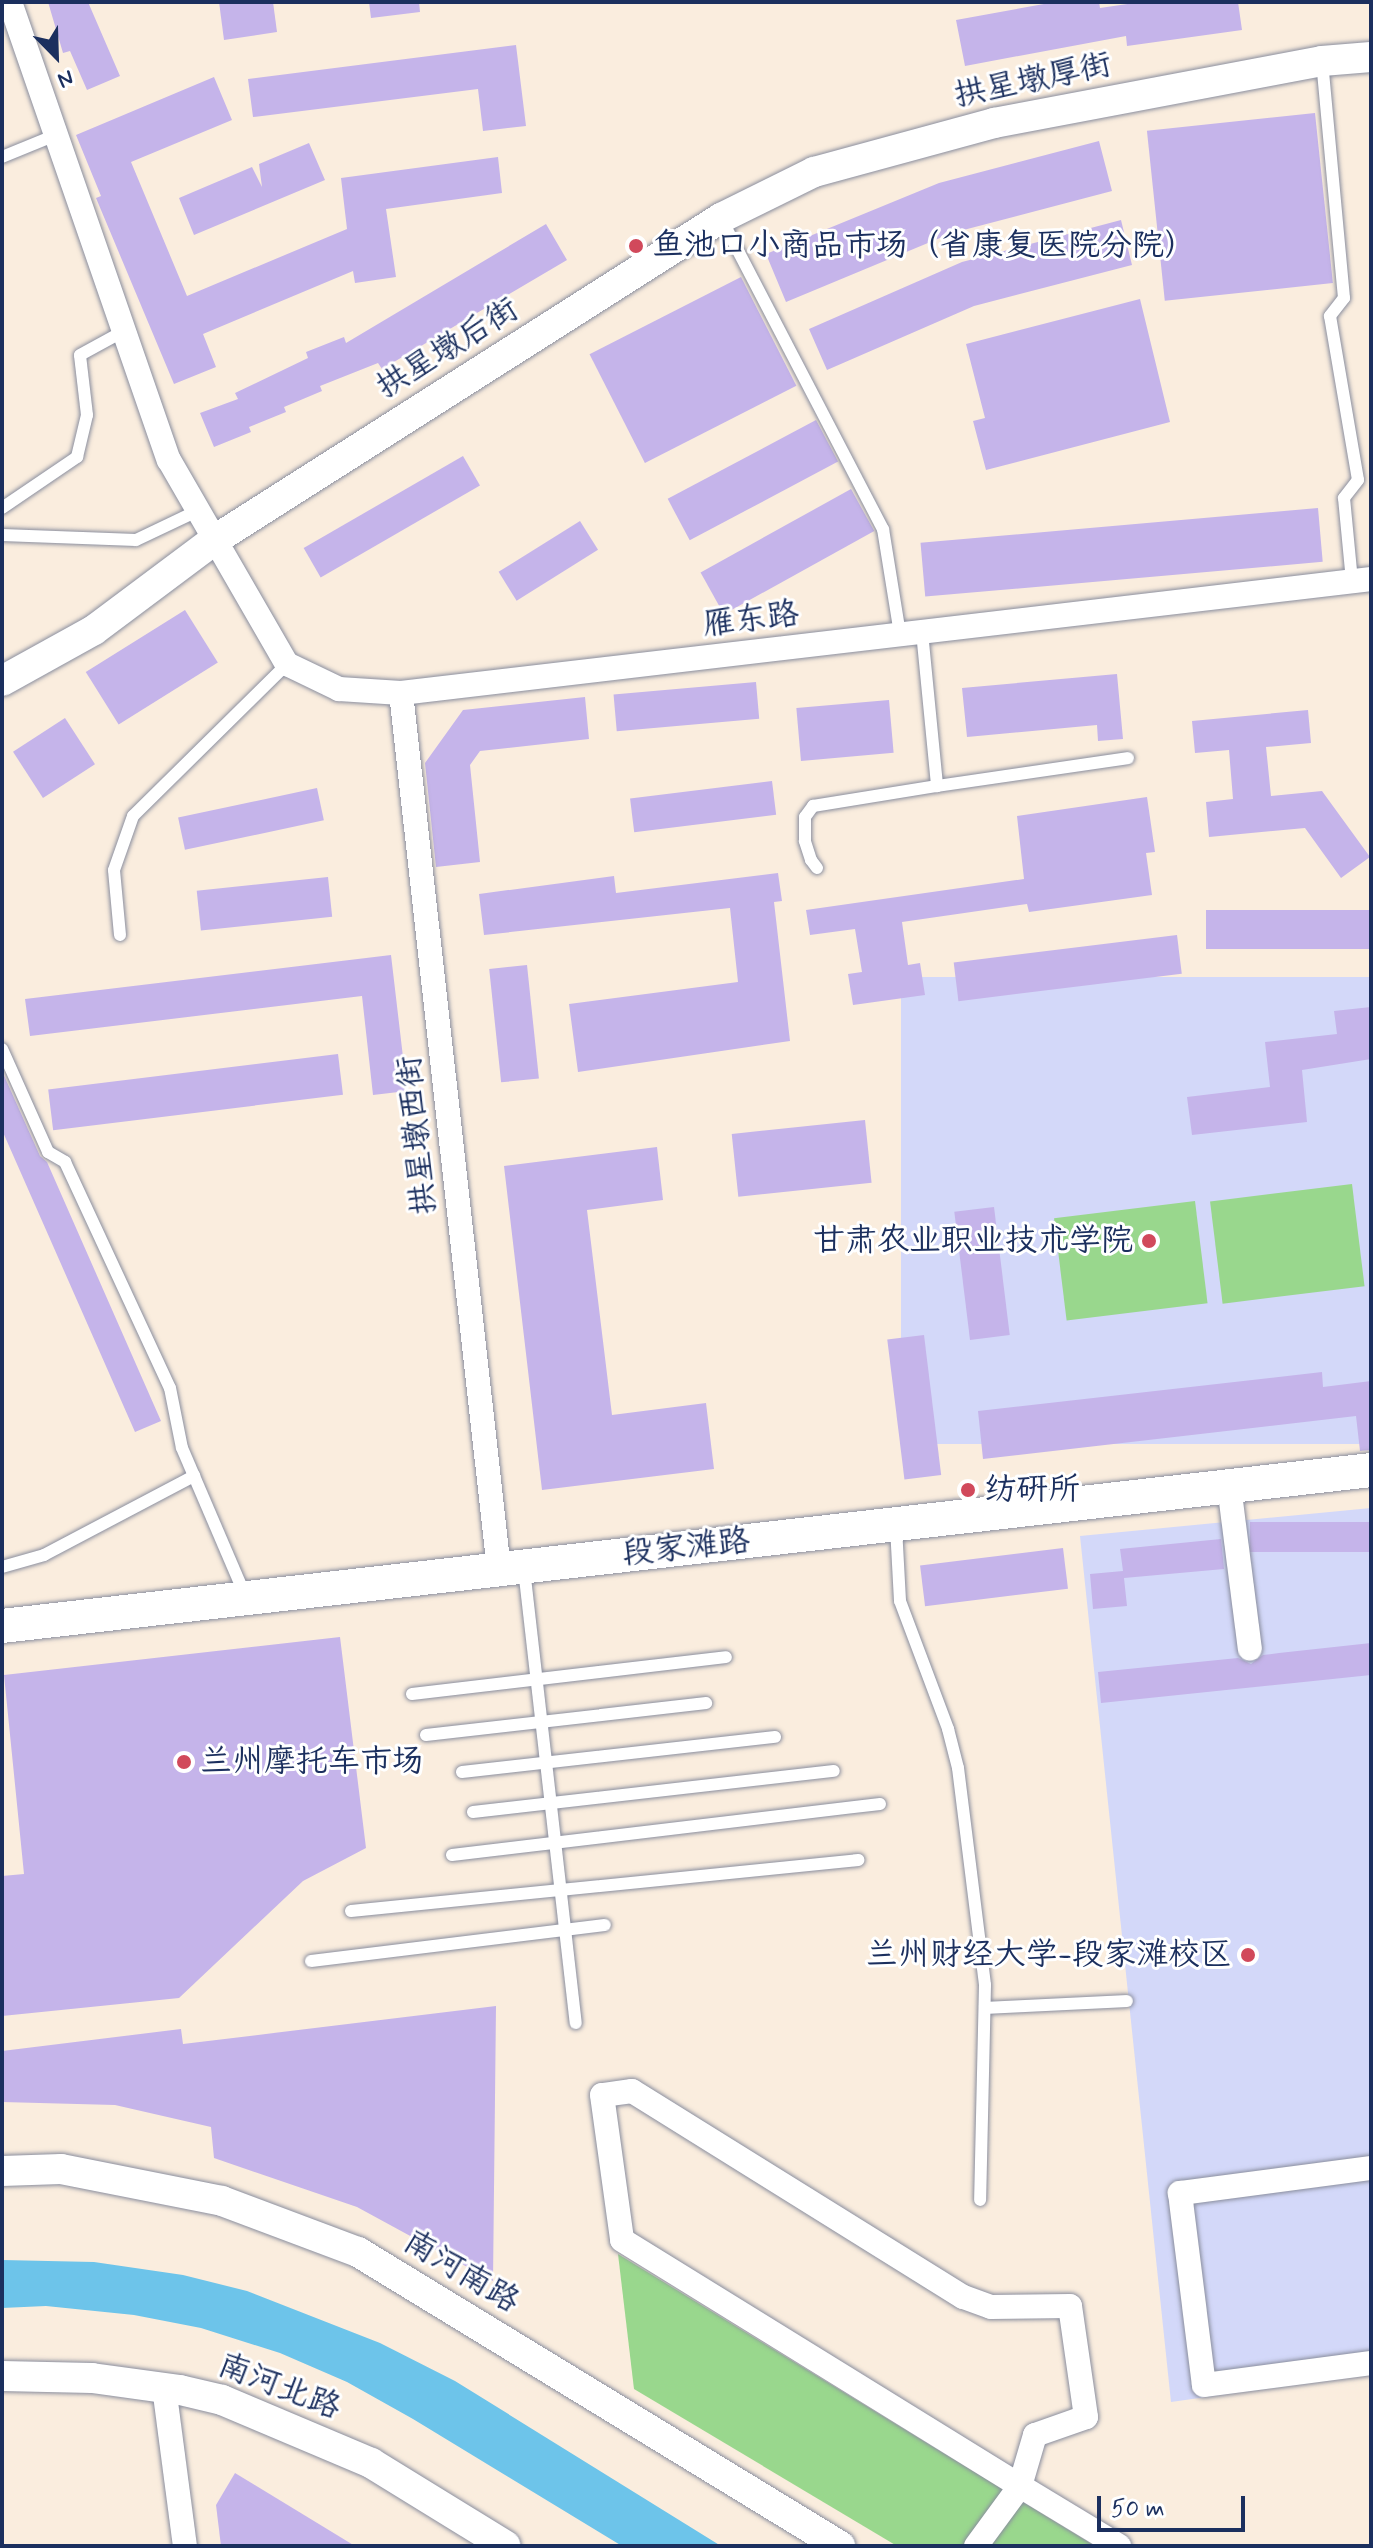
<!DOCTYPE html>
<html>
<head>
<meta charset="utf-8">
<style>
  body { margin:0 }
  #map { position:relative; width:1373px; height:2548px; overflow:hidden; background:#faedde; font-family:Mynerve,"LXGW WenKai TC",sans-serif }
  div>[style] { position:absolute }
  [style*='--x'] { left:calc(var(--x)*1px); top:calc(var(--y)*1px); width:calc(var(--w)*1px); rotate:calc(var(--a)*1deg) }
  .built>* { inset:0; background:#d3d8f9; transform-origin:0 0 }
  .green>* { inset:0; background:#99d78d; transform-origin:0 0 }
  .water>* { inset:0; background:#6dc4ea }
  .building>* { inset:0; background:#c5b4ea; transform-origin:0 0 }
  .roads { filter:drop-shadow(0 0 2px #8a8e9e) drop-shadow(0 0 2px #8a8e9e) }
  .service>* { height:12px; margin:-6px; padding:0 6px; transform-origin:6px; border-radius:6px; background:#fff }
  .minor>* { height:24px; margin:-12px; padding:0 12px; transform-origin:12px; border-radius:12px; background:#fff }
  .tertiary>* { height:30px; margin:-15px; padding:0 15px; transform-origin:15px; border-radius:15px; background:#fff }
  .secondary>* { height:34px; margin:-17px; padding:0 17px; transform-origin:17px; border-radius:17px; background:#fff }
  .dots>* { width:22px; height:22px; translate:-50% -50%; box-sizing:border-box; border:4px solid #fff; border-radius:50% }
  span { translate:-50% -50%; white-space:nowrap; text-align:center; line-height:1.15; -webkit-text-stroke:6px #fff; paint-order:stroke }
  .street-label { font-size:32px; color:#1b2f5e }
  .poi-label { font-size:32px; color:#1b2f5e }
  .left { translate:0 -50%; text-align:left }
  .right { translate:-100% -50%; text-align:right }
  .frame { position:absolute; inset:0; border:4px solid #1b2f5e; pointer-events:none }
  .north { position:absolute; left:16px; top:16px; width:80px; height:80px; -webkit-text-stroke:6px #fff; paint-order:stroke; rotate:157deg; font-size:22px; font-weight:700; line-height:32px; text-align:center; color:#1b2f5e }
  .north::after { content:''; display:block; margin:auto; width:28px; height:36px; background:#1b2f5e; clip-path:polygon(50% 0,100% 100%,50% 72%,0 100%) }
  .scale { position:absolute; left:1097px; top:2496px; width:148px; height:36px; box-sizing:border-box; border:4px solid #1b2f5e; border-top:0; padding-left:10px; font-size:24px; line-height:28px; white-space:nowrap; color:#1b2f5e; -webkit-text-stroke:6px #fff; paint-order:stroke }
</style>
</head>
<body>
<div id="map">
  <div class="built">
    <div style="left:1371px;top:977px;width:467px;height:470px;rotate:90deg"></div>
    <div style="clip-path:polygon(1371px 1508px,1371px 2374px,1171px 2402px,1080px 1536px)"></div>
  </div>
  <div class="green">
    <div style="left:1352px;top:1184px;width:103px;height:143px;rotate:83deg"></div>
    <div style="left:1195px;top:1201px;width:103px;height:142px;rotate:83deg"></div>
    <div style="clip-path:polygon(618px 2254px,1095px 2546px,897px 2546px,634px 2389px)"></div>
  </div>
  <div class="water">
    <div style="clip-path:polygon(2px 2260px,94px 2262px,183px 2275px,247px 2291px,380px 2343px,455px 2381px,721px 2546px,622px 2546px,413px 2419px,347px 2382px,280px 2353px,201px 2328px,134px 2315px,46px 2306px,2px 2308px)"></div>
  </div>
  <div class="building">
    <div style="clip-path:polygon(48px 2px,88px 2px,120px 76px,87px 90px,70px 51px,63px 53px)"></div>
    <div style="clip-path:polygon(219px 2px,273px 2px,277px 32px,224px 40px)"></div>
    <div style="clip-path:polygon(369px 2px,419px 2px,420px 12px,371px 18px)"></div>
    <div style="clip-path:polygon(1055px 2px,1099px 2px,1100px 8px,1141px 2px,1238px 2px,1242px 30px,1127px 46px,1126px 36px,965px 66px,956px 20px)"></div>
    <div style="clip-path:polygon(516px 45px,526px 126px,483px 131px,478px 89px,253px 117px,248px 79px)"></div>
    <div style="clip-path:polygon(214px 77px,232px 120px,131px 162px,187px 296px,347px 229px,341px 178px,498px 157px,502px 193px,386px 209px,396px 277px,355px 283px,353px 271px,203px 334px,216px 367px,174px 384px,96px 198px,101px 196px,76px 135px)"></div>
    <div style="left:1315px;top:113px;width:171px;height:169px;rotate:84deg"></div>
    <div style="clip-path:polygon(1099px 141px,1112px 191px,952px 233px,786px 302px,766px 254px,939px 183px)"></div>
    <div style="clip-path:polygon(309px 143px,325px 180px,194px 235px,179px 198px,252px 167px,262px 187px,259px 164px)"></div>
    <div style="clip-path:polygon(1121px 220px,1132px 265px,974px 306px,827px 370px,809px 329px,962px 262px)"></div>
    <div style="clip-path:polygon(546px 224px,567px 260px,382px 369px,378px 363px,320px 386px,322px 391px,284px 407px,286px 412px,249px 427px,251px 432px,214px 447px,200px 413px,238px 399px,235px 393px,308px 358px,306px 352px,344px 337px,346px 343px)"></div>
    <div style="left:741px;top:277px;width:122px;height:170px;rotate:63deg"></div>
    <div style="clip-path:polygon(1140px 299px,1170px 422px,986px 470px,973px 421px,985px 418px,966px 344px)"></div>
    <div style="left:816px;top:420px;width:47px;height:168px;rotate:62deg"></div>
    <div style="left:463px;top:456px;width:34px;height:184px;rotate:60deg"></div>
    <div style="left:851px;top:489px;width:48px;height:172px;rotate:61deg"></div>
    <div style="left:1318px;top:508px;width:54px;height:399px;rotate:85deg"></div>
    <div style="left:580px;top:521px;width:34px;height:96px;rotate:58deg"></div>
    <div style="left:185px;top:610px;width:62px;height:117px;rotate:58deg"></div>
    <div style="clip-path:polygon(1117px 674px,1123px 739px,1098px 741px,1097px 725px,967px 737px,962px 688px)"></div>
    <div style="left:756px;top:682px;width:37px;height:143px;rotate:85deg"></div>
    <div style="clip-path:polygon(585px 697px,589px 739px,480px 751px,470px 765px,480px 862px,436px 867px,425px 763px,463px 710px)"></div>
    <div style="left:889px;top:700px;width:53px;height:93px;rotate:85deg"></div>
    <div style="clip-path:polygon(1308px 710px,1311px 743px,1266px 747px,1271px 796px,1322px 791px,1370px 857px,1341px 878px,1305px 828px,1209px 837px,1206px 802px,1233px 799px,1229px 750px,1195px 753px,1192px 721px)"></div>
    <div style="left:65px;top:718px;width:55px;height:62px;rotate:57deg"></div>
    <div style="left:772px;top:781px;width:34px;height:143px;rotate:83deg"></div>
    <div style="left:317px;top:788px;width:33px;height:142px;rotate:78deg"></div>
    <div style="clip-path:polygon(1147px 797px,1155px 852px,1146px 853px,1152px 895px,1029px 912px,1027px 904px,902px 922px,908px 965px,920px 963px,925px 995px,853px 1005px,848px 974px,862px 972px,855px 929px,810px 935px,806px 910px,1024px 879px,1017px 816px)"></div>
    <div style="clip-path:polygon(778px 873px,782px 901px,774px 902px,790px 1041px,578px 1072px,569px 1004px,738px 982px,730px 908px,484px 935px,479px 894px,614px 876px,616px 893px)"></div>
    <div style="left:328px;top:877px;width:40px;height:132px;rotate:84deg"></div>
    <div style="left:1371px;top:910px;width:39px;height:165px;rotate:90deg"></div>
    <div style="left:1177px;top:935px;width:39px;height:225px;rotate:83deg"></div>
    <div style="clip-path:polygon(391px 955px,407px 1091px,373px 1095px,362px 996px,30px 1036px,25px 999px)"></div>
    <div style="left:527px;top:965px;width:114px;height:38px;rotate:84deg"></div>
    <div style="clip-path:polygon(1371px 1007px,1371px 1059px,1302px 1070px,1307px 1122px,1192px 1135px,1187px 1097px,1270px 1087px,1265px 1042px,1337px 1034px,1334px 1011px)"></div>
    <div style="left:338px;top:1054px;width:41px;height:292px;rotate:83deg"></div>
    <div style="clip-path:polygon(2px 1071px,40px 1156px,47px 1162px,161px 1421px,135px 1432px,2px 1130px)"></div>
    <div style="left:865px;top:1120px;width:63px;height:134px;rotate:84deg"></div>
    <div style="clip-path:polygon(657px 1147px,663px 1200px,587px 1210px,612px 1415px,706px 1403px,714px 1469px,542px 1490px,504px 1166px)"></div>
    <div style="left:994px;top:1207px;width:129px;height:40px;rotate:83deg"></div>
    <div style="left:924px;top:1335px;width:141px;height:37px;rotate:83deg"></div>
    <div style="clip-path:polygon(1322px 1372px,1323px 1387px,1371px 1381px,1371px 1450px,1360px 1451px,1356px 1416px,983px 1459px,978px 1411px)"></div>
    <div style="left:1371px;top:1522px;width:30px;height:121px;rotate:90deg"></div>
    <div style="clip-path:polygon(1221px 1539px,1224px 1569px,1124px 1578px,1127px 1606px,1093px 1609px,1090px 1574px,1123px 1571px,1120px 1549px)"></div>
    <div style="left:1063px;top:1548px;width:41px;height:144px;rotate:83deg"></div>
    <div style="clip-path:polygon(340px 1637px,366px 1848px,303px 1881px,179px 1998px,2px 2016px,2px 1876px,24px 1874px,4px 1675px)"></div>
    <div style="clip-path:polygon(1371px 1643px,1371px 1675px,1101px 1703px,1098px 1672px,1238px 1658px,1251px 1664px,1263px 1655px,1279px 1653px)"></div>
    <div style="clip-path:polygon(496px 2006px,493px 2281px,357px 2207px,214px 2158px,211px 2127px,115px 2105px,2px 2102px,2px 2051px,181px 2029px,183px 2044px)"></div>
    <div style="clip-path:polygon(235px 2473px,355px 2546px,221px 2546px,216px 2505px)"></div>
  </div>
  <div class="roads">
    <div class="service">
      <div style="--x:1322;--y:61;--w:238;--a:84.7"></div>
      <div style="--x:1344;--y:298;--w:23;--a:128"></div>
      <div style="--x:1330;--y:316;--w:166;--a:80.3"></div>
      <div style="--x:1358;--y:480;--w:23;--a:128"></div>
      <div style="--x:1344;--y:498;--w:83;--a:84.5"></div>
      <div style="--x:2;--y:157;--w:58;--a:-22.2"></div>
      <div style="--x:721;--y:218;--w:351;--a:62.5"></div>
      <div style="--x:883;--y:529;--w:106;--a:80.8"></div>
      <div style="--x:2;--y:508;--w:91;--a:-34.2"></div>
      <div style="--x:77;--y:457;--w:43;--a:-76.6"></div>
      <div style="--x:87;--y:415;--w:60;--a:-96.7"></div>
      <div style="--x:80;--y:355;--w:50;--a:-28.6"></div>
      <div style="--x:2;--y:535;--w:134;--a:2.1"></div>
      <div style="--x:136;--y:540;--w:68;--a:-25.4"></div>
      <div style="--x:922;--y:632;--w:155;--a:84.4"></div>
      <div style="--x:937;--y:786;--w:193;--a:-8.3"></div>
      <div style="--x:817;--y:868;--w:10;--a:-127"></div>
      <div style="--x:811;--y:860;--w:20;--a:-108"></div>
      <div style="--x:805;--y:841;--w:24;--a:-90"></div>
      <div style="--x:805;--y:817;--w:14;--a:-54"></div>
      <div style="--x:813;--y:806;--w:126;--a:-9.2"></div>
      <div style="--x:120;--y:935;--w:65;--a:-95.3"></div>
      <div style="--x:114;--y:870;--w:57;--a:-70.6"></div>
      <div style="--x:133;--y:816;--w:216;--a:-44.6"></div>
      <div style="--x:2;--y:1049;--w:113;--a:65.9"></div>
      <div style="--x:48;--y:1152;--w:20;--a:30"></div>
      <div style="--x:65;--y:1162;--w:249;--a:65.1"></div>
      <div style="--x:170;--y:1388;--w:61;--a:78.7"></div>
      <div style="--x:182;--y:1448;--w:160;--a:66.8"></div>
      <div style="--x:896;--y:1527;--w:74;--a:86.9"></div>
      <div style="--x:900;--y:1601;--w:137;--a:69.4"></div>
      <div style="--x:948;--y:1729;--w:40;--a:75.6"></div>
      <div style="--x:958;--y:1768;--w:219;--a:82.9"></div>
      <div style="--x:985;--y:1985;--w:215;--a:91.3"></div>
      <div style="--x:2;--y:1567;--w:44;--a:-15.9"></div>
      <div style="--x:44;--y:1555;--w:170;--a:-27.8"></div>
      <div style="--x:524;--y:1569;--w:457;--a:83.5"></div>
      <div style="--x:412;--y:1694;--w:316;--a:-6.7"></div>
      <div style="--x:426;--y:1735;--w:282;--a:-6.5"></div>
      <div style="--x:462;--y:1772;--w:315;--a:-6.4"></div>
      <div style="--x:473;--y:1812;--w:363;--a:-6.5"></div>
      <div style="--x:452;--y:1855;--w:431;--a:-6.8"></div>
      <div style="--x:351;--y:1911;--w:510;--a:-5.74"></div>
      <div style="--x:311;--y:1961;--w:296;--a:-7"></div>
      <div style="--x:985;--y:2008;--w:142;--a:-2.8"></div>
    </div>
    <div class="minor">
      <div style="--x:10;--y:2;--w:485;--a:70.9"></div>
      <div style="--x:169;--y:460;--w:236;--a:60"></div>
      <div style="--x:287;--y:664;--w:58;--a:25.7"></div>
      <div style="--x:339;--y:689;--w:62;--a:3.7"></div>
      <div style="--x:401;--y:693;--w:977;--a:-6.7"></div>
      <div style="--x:401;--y:693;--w:881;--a:83.62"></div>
      <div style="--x:1229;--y:1486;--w:164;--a:82.7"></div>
      <div style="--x:1371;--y:2168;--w:193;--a:172.5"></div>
      <div style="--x:1180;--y:2193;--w:193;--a:82.9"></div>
      <div style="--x:1204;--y:2385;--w:168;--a:-7.5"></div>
      <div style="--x:164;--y:2387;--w:160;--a:82.5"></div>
      <div style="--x:976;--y:2546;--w:74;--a:-53.7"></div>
      <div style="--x:1020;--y:2486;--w:53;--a:-73.6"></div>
      <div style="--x:1035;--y:2435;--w:54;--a:-19.4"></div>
      <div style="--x:1086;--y:2417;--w:112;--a:-98.2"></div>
      <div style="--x:1070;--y:2306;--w:79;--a:179.3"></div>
      <div style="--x:991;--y:2307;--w:30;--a:-160"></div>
      <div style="--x:963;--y:2297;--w:390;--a:-148.1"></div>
      <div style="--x:632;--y:2091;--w:30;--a:172"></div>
      <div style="--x:602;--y:2095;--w:146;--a:82.1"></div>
      <div style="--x:622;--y:2240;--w:468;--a:31.7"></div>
      <div style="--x:1020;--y:2486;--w:116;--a:31.2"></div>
    </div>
    <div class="tertiary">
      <div style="--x:2;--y:681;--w:105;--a:-29"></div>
      <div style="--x:94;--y:630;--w:149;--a:-36.8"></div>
      <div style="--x:213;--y:541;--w:602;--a:-32.45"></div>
      <div style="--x:721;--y:218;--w:104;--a:-26.3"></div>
      <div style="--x:814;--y:172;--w:187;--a:-15.2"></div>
      <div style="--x:994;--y:123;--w:334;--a:-10.7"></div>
      <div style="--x:1322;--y:61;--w:49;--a:-4.7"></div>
      <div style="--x:2;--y:2171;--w:59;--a:-1.9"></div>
      <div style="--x:61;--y:2169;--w:164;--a:11.2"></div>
      <div style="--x:222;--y:2201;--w:145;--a:20.6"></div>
      <div style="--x:358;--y:2252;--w:565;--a:31.38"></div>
      <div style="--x:2;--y:2376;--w:90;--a:1.3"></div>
      <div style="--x:92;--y:2378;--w:89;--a:7.8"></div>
      <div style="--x:180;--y:2390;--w:43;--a:13.4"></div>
      <div style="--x:222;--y:2400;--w:162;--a:22.9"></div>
      <div style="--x:371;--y:2463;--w:158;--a:31.6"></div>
    </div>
    <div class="secondary">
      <div style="--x:2;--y:1626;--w:1378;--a:-6.5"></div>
    </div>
  </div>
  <div class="dots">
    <div style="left:636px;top:246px;background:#d1495b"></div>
    <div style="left:1149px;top:1241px;background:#d1495b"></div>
    <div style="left:968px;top:1490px;background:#d1495b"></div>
    <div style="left:184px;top:1762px;background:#d1495b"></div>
    <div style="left:1248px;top:1955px;background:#d1495b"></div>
  </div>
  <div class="street-label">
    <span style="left:1033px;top:81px;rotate:-12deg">拱星墩厚街</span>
    <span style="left:448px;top:349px;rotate:-32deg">拱星墩后街</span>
    <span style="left:751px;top:620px;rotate:-7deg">雁东路</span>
    <span style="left:418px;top:1135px;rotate:-96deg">拱星墩西街</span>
    <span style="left:686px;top:1548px;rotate:-6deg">段家滩路</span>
    <span style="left:461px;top:2272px;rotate:31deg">南河南路</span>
    <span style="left:279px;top:2387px;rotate:21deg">南河北路</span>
  </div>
  <div class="poi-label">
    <span class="left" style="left:652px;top:246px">鱼池口小商品市场（省康复医院分院）</span>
    <span class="right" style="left:1133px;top:1241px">甘肃农业职业技术学院</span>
    <span class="left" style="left:984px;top:1490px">纺研所</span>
    <span class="left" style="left:200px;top:1762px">兰州摩托车市场</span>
    <span class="right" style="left:1232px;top:1955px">兰州财经大学-段家滩校区</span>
  </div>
  <div class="frame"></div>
  <div class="north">N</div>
  <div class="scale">50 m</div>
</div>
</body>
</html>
